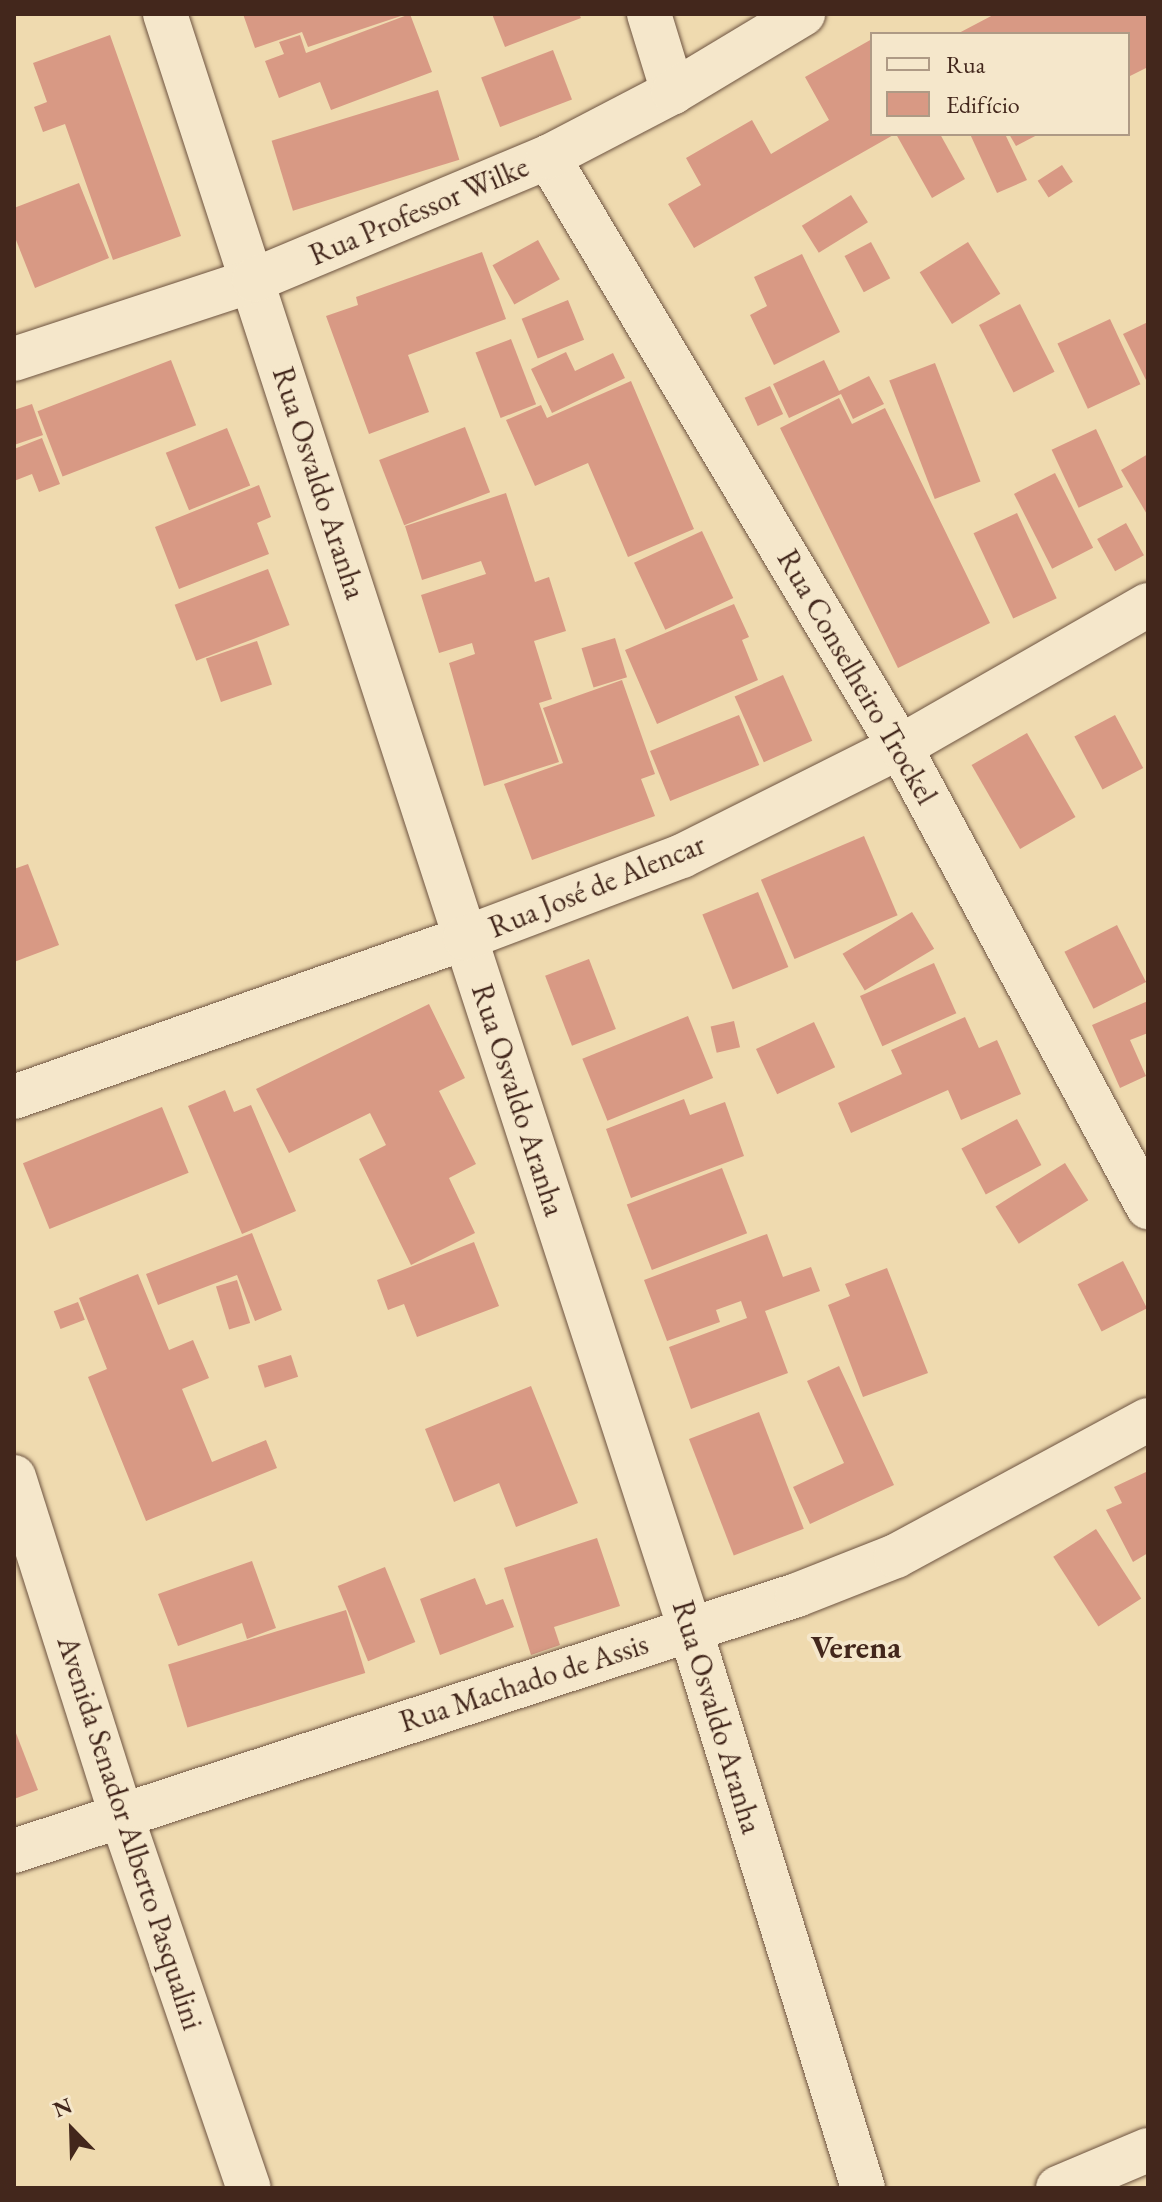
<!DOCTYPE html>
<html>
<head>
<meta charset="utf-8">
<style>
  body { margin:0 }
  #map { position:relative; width:1162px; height:2202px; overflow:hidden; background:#efdaaf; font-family:"EB Garamond",serif }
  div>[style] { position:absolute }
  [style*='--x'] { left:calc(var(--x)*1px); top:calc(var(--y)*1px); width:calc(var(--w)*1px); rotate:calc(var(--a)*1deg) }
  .building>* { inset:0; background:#d89984; transform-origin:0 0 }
  .roads { filter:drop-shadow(0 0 2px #6e5441) drop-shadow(0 0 2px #6e5441) }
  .minor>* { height:44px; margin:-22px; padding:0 22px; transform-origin:22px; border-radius:22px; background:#f5e7cb }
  span { translate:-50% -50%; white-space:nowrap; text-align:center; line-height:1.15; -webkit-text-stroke:8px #f5e7cb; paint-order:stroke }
  .street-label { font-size:30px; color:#43271c }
  .neighbourhood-label { font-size:32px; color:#43271c; font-weight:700 }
  .frame { position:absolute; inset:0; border:16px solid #43271c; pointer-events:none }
  .legend { position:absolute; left:870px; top:32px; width:260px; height:104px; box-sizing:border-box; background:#f5e7cb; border:2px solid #ae9a85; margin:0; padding:10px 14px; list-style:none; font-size:24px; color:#43271c }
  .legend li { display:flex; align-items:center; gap:16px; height:40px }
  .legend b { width:40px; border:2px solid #ae9a85 }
  .north { position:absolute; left:32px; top:2090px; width:80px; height:80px; -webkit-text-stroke:6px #f5e7cb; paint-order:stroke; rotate:337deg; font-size:22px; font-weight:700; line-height:32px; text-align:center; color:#43271c }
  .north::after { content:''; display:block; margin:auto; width:28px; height:36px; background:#43271c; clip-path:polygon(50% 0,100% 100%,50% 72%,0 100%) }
</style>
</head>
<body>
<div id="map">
  <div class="building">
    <div style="clip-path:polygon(243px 14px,404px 14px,404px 15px,308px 47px,302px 32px,255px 48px)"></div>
    <div style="clip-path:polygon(410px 14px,432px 72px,331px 110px,320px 82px,279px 98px,265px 61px,284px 54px,279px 42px,300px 35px,306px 53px)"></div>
    <div style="clip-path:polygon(492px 14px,579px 14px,581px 18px,505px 47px)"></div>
    <div style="clip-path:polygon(995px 14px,1148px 14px,1148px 72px,1146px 68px,1128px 77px,1128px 34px,957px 34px)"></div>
    <div style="clip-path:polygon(110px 35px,181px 236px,113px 260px,65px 124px,43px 132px,34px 107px,47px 102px,33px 63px)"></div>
    <div style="clip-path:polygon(872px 39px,872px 134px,895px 134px,694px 248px,668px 204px,701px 185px,686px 158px,752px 120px,771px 154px,829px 120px,805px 77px)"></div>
    <div style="left:553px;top:50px;width:53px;height:77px;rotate:69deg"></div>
    <div style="left:438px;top:90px;width:73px;height:174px;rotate:73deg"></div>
    <div style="clip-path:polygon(896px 134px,940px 134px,965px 179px,932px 198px)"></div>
    <div style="clip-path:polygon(970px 134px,1005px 134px,1027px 180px,997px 193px)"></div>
    <div style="clip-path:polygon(1009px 134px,1039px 134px,1016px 146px)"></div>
    <div style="left:1062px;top:165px;width:20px;height:29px;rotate:57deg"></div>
    <div style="clip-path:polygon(79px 183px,109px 258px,35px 288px,14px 235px,14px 208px)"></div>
    <div style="left:851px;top:195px;width:32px;height:58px;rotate:58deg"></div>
    <div style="left:538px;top:240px;width:45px;height:52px;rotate:61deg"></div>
    <div style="left:871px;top:242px;width:41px;height:30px;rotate:62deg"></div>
    <div style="left:968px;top:242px;width:61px;height:57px;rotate:58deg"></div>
    <div style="clip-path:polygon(482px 252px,506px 319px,408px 355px,429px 412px,369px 434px,326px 316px,358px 305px,356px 297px)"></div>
    <div style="clip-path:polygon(802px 254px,840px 332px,774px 365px,750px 315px,767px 306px,754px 277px)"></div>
    <div style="left:568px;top:300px;width:43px;height:50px;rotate:68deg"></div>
    <div style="left:1020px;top:304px;width:76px;height:46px;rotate:63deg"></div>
    <div style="left:1110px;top:319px;width:72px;height:58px;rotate:65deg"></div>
    <div style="clip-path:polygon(1148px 322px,1148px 384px,1123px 334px)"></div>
    <div style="left:511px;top:339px;width:70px;height:38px;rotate:69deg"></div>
    <div style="clip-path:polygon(566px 352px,575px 371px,613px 353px,625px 378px,552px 413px,531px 369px)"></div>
    <div style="left:171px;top:360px;width:70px;height:143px;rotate:69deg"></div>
    <div style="clip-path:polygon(824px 360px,839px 391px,869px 376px,884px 404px,853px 419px,841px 394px,789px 418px,773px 384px)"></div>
    <div style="left:935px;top:363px;width:127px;height:49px;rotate:69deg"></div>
    <div style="clip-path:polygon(631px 381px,694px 529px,628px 557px,588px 463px,535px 486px,506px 420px,541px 405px,547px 418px)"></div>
    <div style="left:770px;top:386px;width:31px;height:28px;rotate:65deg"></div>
    <div style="clip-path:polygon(839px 398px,852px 424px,885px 408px,990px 623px,898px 668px,780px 428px)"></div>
    <div style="clip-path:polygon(32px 404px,43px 435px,14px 445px,14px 410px)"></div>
    <div style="left:465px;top:427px;width:70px;height:92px;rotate:69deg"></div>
    <div style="left:227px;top:428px;width:62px;height:66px;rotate:68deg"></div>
    <div style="left:1096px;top:429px;width:64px;height:49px;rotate:65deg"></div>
    <div style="clip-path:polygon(42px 438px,60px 484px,39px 492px,32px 474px,14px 481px,14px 449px)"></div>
    <div style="clip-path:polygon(1148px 454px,1148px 516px,1121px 470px)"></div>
    <div style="left:1055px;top:473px;width:84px;height:46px;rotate:63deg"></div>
    <div style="clip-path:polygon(259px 485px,271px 517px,257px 523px,269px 554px,179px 589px,155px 527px)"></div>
    <div style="clip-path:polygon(506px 493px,535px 582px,549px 577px,566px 631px,534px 641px,552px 699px,539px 703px,559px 762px,484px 786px,449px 663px,475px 654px,472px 643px,439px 653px,421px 595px,486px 574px,481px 561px,422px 580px,405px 526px)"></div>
    <div style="left:1017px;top:513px;width:94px;height:48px;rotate:65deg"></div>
    <div style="left:1126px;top:523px;width:37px;height:33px;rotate:61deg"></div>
    <div style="left:702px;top:531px;width:74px;height:75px;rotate:65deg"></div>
    <div style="left:268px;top:569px;width:60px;height:100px;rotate:69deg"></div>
    <div style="clip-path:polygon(734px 604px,749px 637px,742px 640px,758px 680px,657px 724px,625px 650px)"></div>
    <div style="left:615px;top:638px;width:41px;height:35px;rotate:73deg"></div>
    <div style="left:257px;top:641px;width:46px;height:54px;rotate:71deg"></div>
    <div style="left:783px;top:675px;width:72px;height:53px;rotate:66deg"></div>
    <div style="clip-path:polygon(622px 680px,655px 774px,641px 779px,655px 816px,532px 860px,504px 784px,563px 763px,543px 708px)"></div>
    <div style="left:739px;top:715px;width:54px;height:96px;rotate:68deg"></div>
    <div style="left:1115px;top:715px;width:60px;height:46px;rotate:62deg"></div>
    <div style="left:1027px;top:733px;width:97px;height:64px;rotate:60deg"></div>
    <div style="left:864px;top:836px;width:86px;height:112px;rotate:67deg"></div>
    <div style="clip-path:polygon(28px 864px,59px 945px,14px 962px,14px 869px)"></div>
    <div style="left:758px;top:892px;width:81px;height:60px;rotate:68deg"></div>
    <div style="left:912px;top:912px;width:43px;height:81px;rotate:59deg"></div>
    <div style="left:1117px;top:925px;width:64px;height:59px;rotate:63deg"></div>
    <div style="left:589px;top:959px;width:75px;height:47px;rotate:69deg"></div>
    <div style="left:934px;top:963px;width:55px;height:81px;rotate:66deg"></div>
    <div style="clip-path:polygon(1148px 1001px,1148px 1033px,1130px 1040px,1146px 1076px,1120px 1088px,1092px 1025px)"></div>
    <div style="clip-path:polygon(429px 1004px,465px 1078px,439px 1091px,476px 1164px,449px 1178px,475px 1233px,411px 1265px,359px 1159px,386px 1145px,370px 1113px,289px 1153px,256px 1089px)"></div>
    <div style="left:688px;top:1016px;width:67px;height:114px;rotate:68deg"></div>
    <div style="clip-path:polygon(965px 1017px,979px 1048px,997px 1040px,1021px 1094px,961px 1120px,948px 1090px,851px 1133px,838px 1103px,902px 1074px,891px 1050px)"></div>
    <div style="left:734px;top:1021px;width:27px;height:24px;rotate:77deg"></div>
    <div style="left:814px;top:1022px;width:50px;height:64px;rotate:65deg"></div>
    <div style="clip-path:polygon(225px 1090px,234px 1112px,251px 1105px,296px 1211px,242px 1234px,188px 1106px)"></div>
    <div style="clip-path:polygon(684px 1099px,690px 1115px,725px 1102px,744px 1156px,631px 1198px,606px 1129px)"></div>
    <div style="left:162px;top:1107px;width:71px;height:150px;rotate:68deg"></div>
    <div style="left:1017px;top:1119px;width:52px;height:63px;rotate:62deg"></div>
    <div style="left:1065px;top:1163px;width:44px;height:82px;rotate:58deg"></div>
    <div style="left:722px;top:1168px;width:70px;height:102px;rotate:69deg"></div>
    <div style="clip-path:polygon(252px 1233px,282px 1310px,255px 1321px,237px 1275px,158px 1305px,146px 1274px)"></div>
    <div style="clip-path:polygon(767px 1234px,783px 1277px,811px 1267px,820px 1291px,765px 1311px,788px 1373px,691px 1409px,669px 1347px,747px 1318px,741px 1301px,716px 1310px,720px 1322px,667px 1341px,644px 1280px)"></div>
    <div style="clip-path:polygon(474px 1242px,499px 1306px,417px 1337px,404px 1304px,388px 1310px,377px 1280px)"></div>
    <div style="left:1123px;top:1261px;width:53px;height:51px;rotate:63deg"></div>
    <div style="clip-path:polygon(887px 1268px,928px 1373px,863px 1397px,828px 1305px,850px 1296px,845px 1284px)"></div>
    <div style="clip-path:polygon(138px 1274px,169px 1350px,193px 1340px,209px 1378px,182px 1389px,212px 1462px,266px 1440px,277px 1468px,146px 1521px,88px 1377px,107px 1369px,79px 1298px)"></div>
    <div style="left:237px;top:1280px;width:45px;height:22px;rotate:73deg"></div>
    <div style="left:78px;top:1302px;width:19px;height:26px;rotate:69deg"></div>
    <div style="left:291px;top:1355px;width:23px;height:35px;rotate:72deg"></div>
    <div style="clip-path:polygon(839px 1366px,894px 1485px,810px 1524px,793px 1487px,844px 1463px,807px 1381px)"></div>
    <div style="clip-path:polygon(531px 1386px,578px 1503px,516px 1527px,499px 1483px,454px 1502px,425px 1429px)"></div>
    <div style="left:759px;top:1412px;width:125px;height:75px;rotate:69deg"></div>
    <div style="clip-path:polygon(1146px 1472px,1148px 1553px,1133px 1562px,1106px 1510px,1122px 1503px,1114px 1487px)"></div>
    <div style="left:1096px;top:1529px;width:83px;height:51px;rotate:57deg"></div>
    <div style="clip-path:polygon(597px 1538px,620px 1606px,554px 1627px,560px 1645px,531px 1655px,504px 1568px)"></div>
    <div style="clip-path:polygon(252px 1561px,276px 1628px,247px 1639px,242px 1623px,178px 1646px,158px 1594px)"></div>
    <div style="left:385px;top:1567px;width:81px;height:51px;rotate:68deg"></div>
    <div style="clip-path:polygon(475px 1578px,486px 1605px,503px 1599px,514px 1627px,440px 1655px,420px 1599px)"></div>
    <div style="left:346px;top:1610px;width:66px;height:186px;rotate:73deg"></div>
    <div style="clip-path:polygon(14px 1728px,38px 1790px,14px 1799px)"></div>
  </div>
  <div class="roads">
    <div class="minor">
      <div style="--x:165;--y:14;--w:1698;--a:71.99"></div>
      <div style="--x:690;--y:1629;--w:585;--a:72.8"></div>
      <div style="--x:649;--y:14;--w:82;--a:72.9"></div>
      <div style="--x:548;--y:157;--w:687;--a:59.18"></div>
      <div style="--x:900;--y:747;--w:523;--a:61.67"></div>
      <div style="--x:14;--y:359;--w:253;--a:-18.2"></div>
      <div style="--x:254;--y:280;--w:319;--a:-22.7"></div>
      <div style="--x:548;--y:157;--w:141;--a:-27.5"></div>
      <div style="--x:673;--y:92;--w:152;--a:-31"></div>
      <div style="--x:14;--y:1097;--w:478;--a:-19.4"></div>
      <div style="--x:465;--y:938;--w:232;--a:-20.7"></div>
      <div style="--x:682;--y:856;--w:244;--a:-26.6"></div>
      <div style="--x:900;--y:747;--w:286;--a:-29.8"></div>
      <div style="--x:14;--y:1477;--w:355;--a:72.4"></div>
      <div style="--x:121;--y:1815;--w:394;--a:71.1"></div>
      <div style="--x:14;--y:1851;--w:824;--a:-18.11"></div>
      <div style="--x:797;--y:1595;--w:106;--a:-21.5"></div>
      <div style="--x:896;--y:1556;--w:286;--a:-28.4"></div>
      <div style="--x:1058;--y:2188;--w:98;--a:-22.9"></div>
    </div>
  </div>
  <div class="street-label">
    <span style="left:419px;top:211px;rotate:-23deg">Rua Professor Wilke</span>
    <span style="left:319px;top:483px;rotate:72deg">Rua Osvaldo Aranha</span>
    <span style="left:857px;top:677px;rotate:60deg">Rua Conselheiro Trockel</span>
    <span style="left:597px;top:886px;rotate:-22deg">Rua José de Alencar</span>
    <span style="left:518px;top:1100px;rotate:72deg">Rua Osvaldo Aranha</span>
    <span style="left:524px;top:1683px;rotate:-18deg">Rua Machado de Assis</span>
    <span style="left:717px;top:1717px;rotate:73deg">Rua Osvaldo Aranha</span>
    <span style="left:130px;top:1833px;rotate:72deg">Avenida Senador Alberto Pasqualini</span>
  </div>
  <div class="neighbourhood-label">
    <span style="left:856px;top:1647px">Verena</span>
  </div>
  <div class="frame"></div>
  <ul class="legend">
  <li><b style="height:10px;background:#f5e7cb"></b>Rua</li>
  <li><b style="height:22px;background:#d89984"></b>Edifício</li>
  </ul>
  <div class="north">N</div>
</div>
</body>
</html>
